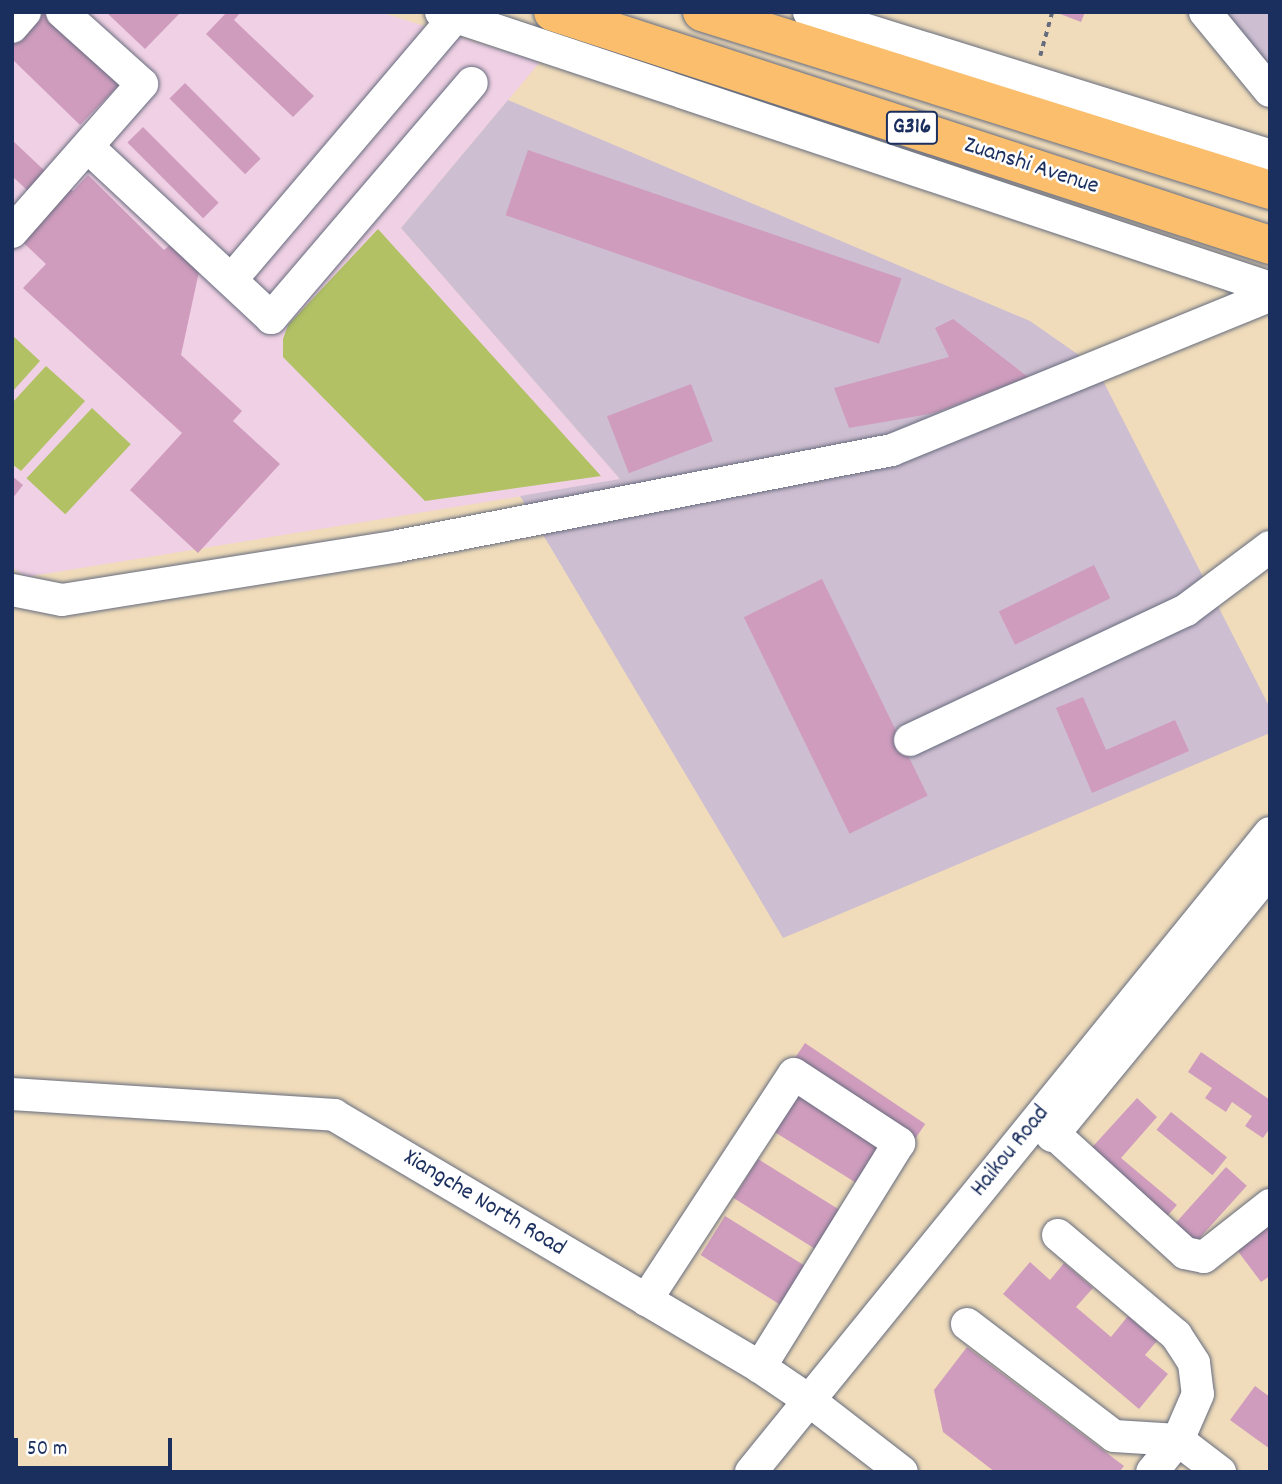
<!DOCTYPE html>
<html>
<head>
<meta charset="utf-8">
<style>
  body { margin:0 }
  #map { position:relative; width:1282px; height:1484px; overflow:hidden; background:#f0dcba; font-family:Dekko,sans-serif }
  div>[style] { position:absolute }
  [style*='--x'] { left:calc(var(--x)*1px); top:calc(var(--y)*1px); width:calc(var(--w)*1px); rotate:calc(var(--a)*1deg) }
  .built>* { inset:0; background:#f0d0e4 }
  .industrial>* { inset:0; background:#cebed1 }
  .green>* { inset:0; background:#b1c164; transform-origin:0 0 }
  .building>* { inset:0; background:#cf9cbe; transform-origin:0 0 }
  .path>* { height:3.5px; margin-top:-1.75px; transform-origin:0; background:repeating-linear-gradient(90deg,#666c7e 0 5px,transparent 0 10px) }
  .roads { filter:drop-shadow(0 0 2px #666c7e) drop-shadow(0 0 2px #666c7e) }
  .minor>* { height:32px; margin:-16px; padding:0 16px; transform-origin:16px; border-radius:16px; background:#fff }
  .highway>* { height:38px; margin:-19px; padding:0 19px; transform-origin:19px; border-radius:19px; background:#fabe6d }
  span { translate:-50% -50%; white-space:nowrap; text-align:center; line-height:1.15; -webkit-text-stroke:5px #fff; paint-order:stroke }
  .shield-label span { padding:2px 5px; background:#fff; border:2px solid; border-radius:5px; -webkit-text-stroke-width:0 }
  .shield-label { font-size:23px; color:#1b2f5e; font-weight:700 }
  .street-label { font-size:24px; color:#1b2f5e }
  .frame { position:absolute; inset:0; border:14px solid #1b2f5e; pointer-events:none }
  .scale { position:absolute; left:14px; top:1438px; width:158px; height:32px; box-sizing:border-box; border:4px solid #1b2f5e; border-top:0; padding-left:9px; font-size:21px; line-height:24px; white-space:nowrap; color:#1b2f5e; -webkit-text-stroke:5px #fff; paint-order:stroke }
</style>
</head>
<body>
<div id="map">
  <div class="built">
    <div style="clip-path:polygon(12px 12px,380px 12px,540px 62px,401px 228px,621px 480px,26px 577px,12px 567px)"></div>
  </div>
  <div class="industrial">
    <div style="clip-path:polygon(1205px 12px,1270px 12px,1270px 91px)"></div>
    <div style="clip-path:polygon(508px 100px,1030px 321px,1096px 367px,1270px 708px,1270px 733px,783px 938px,520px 496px,620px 479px,401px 228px)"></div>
  </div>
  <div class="green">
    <div style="clip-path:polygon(378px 229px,601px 476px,425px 501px,283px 357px,283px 339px,288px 325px)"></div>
    <div style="clip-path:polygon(12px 335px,40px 361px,12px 392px)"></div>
    <div style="clip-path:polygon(46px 366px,85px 401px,21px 471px,12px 464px,12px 403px)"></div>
    <div style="left:92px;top:408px;width:53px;height:96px;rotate:43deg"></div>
  </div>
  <div class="building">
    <div style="clip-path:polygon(44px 12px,50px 12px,122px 82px,80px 125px,12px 59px,12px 45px)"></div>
    <div style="clip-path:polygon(106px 12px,181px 12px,145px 49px)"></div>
    <div style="clip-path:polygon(227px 12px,241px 12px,234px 20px,314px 96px,293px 117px,206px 34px)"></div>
    <div style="clip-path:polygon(1055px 12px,1085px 12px,1081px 22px)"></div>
    <div style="left:185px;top:83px;width:107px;height:22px;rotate:45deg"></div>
    <div style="left:143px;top:127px;width:107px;height:22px;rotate:45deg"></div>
    <div style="clip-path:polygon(12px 140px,46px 172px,28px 191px,12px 176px)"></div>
    <div style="left:528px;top:150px;width:395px;height:69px;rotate:19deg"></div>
    <div style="clip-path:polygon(88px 175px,164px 250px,183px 234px,203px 253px,181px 355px,242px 411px,233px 421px,280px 464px,198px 553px,130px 490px,182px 433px,23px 288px,46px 264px,12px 232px,58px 181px,73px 191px)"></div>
    <div style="clip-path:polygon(953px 319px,1028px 377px,935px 413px,849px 428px,834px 388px,949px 357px,935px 328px)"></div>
    <div style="left:691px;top:384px;width:61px;height:90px;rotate:69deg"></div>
    <div style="clip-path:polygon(12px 476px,23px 485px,12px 499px)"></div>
    <div style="left:1094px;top:565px;width:37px;height:106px;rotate:64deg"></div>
    <div style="left:822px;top:579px;width:241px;height:87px;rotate:64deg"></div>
    <div style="clip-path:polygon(1083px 697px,1106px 750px,1175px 720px,1189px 751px,1092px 793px,1056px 708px)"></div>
    <div style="left:805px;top:1043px;width:145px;height:24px;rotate:34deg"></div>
    <div style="clip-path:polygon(1201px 1052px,1270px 1100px,1270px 1128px,1263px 1138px,1245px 1126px,1252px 1116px,1232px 1102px,1226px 1112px,1205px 1098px,1212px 1088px,1188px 1072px)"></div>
    <div style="left:799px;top:1093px;width:102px;height:46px;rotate:32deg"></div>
    <div style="clip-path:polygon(1137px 1098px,1157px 1117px,1121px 1158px,1177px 1205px,1161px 1223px,1086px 1154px)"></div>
    <div style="left:1171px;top:1112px;width:72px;height:23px;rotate:39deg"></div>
    <div style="left:758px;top:1159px;width:102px;height:46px;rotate:32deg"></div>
    <div style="left:1226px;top:1167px;width:28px;height:76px;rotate:42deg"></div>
    <div style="left:725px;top:1216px;width:102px;height:46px;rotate:32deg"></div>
    <div style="clip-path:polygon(1270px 1226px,1270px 1276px,1261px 1282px,1237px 1250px)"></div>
    <div style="clip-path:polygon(1030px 1262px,1050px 1280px,1064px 1263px,1093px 1288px,1076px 1307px,1111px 1337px,1128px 1316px,1157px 1341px,1145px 1355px,1168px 1374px,1139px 1409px,1003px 1294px)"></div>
    <div style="clip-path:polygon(967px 1347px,1124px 1466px,1119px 1472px,995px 1472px,943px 1432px,934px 1390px)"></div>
    <div style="clip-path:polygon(1255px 1386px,1270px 1397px,1270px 1449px,1230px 1420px)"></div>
  </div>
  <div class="path">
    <div style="--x:1040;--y:56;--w:46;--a:-74.7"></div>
  </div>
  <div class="roads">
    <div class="minor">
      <div style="--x:441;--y:12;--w:874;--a:18.41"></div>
      <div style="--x:809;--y:12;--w:483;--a:17.3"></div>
      <div style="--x:1205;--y:12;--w:102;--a:50.6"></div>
      <div style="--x:12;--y:27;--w:20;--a:-49"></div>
      <div style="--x:89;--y:148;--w:249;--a:43"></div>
      <div style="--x:271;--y:318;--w:309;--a:-49.5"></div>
      <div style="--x:12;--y:232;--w:197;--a:-48.7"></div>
      <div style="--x:142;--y:84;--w:108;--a:-138"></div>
      <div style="--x:232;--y:279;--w:350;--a:-49.6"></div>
      <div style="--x:12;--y:590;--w:51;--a:11.3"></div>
      <div style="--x:62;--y:600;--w:340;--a:-9.1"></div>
      <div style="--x:398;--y:546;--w:503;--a:-11"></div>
      <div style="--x:892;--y:450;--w:408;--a:-22.2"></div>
      <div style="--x:910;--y:740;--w:305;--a:-25.2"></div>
      <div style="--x:1186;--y:610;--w:105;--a:-36.9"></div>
      <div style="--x:12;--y:1094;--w:323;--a:3.7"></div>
      <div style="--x:334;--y:1115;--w:495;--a:30.6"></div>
      <div style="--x:760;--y:1367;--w:60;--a:34.2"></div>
      <div style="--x:810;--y:1401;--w:116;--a:37.7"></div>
      <div style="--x:1040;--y:1121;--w:196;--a:42.3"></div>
      <div style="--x:1185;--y:1253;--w:19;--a:12"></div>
      <div style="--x:1204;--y:1257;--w:84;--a:-38.2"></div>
      <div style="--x:1052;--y:1136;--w:343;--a:-50.6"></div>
      <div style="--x:1058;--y:1235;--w:155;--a:40.3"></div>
      <div style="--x:1176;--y:1335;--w:33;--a:57"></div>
      <div style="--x:1194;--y:1363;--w:31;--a:83"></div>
      <div style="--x:1198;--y:1394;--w:50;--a:113.5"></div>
      <div style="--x:1178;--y:1440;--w:41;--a:129.1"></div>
      <div style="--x:646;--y:1300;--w:270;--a:-56.8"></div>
      <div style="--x:794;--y:1074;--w:126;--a:33.3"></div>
      <div style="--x:899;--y:1143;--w:264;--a:121.8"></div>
      <div style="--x:967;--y:1324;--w:185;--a:37.3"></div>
      <div style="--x:1114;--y:1436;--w:64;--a:3.6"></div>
      <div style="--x:1178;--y:1440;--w:53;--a:37.3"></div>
      <div style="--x:751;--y:1472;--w:823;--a:-50.92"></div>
    </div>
    <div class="highway">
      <div style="--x:553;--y:12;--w:754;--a:18"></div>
      <div style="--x:702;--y:12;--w:595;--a:17.4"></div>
    </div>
  </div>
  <div class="shield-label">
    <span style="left:912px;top:128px">G316</span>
  </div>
  <div class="street-label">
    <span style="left:1031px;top:167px;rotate:18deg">Zuanshi Avenue</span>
    <span style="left:1011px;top:1152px;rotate:-51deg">Haikou Road</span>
    <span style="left:484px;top:1204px;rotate:31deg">Xiangche North Road</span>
  </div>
  <div class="frame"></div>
  <div class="scale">50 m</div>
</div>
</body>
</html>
